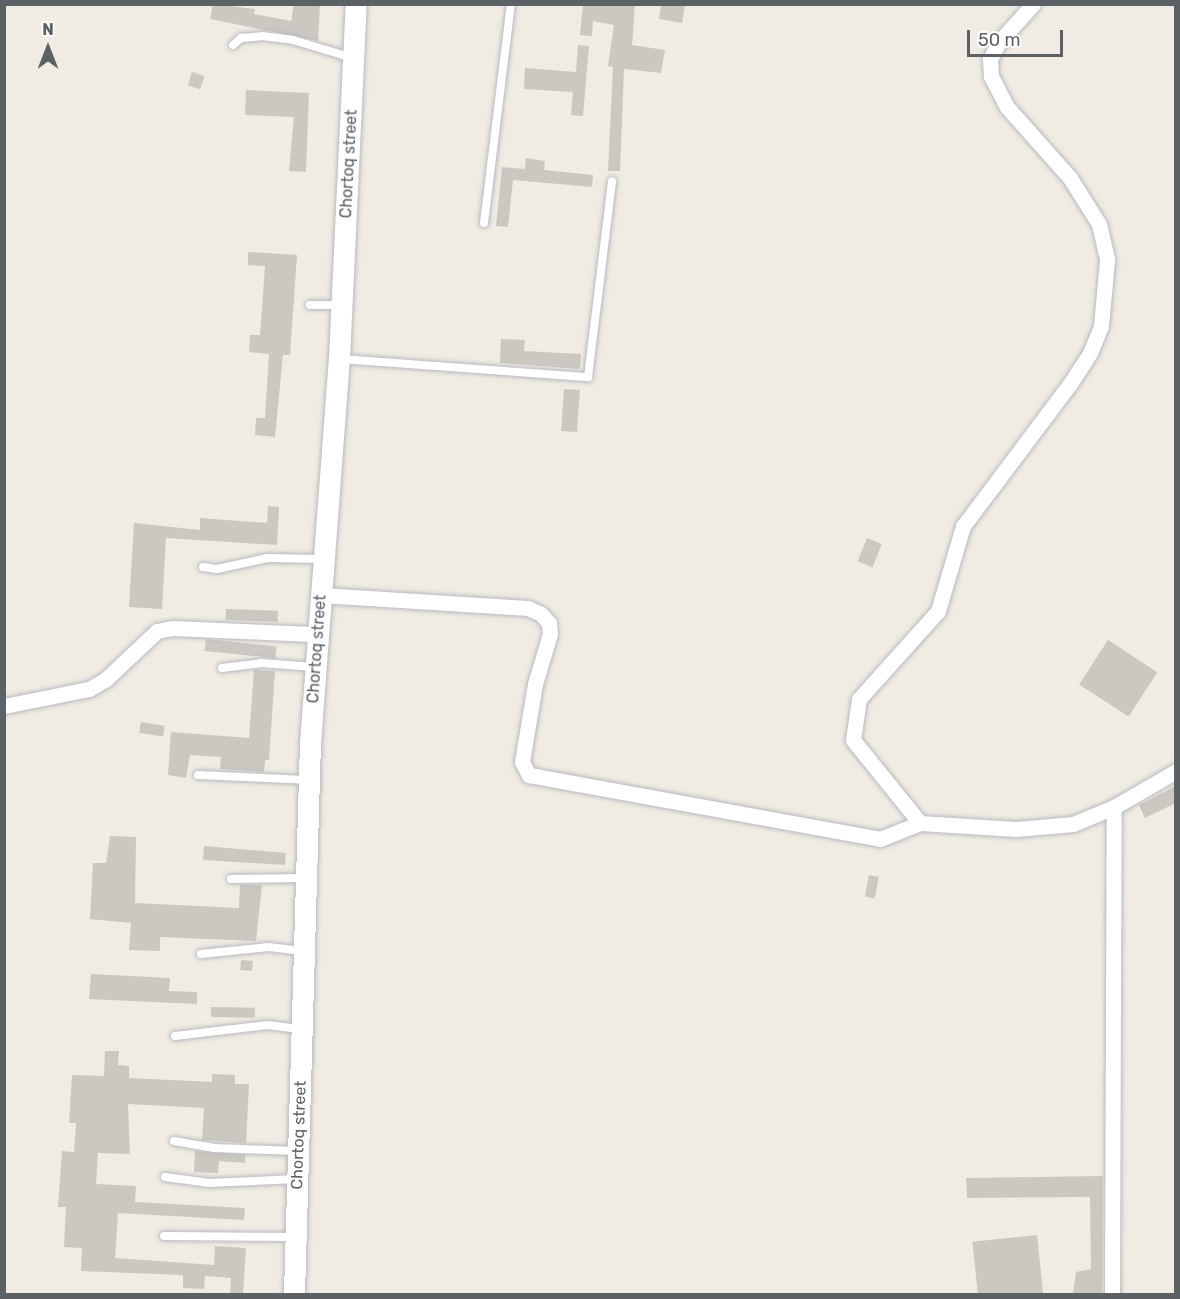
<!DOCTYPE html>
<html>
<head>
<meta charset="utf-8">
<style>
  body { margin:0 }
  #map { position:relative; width:1180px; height:1299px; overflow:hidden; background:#f0ece4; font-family:Rubik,sans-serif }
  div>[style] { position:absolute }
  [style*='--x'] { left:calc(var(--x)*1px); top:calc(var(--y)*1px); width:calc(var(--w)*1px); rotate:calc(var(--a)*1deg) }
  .building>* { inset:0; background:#cbc7c1; transform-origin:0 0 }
  .roads { filter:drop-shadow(0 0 2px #b7babf) drop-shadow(0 0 2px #b7babf) }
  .lane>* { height:8px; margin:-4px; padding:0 4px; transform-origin:4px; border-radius:4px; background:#fff }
  .street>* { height:15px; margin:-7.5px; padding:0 7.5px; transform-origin:7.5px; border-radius:7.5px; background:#fff }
  .secondary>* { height:21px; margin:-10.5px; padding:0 10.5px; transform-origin:10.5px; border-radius:10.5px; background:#fff }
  span { translate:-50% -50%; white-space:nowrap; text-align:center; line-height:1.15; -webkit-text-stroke:4.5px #fff; paint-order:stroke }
  .street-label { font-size:16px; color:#5c6166 }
  .frame { position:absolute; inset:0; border:6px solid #5c6166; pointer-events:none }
  .north { position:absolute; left:18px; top:18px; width:60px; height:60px; -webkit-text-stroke:4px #fff; paint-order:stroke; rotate:0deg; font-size:16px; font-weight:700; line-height:24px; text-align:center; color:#5c6166 }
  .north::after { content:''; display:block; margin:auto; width:21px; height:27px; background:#5c6166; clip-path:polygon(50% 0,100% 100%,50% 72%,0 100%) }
  .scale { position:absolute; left:967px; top:30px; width:96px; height:27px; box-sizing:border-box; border:3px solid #5c6166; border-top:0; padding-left:8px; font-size:18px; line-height:21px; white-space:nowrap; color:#5c6166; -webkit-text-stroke:4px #fff; paint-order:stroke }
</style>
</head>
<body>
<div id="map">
  <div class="building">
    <div style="clip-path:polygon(213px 4px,255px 9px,254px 14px,291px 21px,294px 4px,320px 4px,318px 41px,210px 19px)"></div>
    <div style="clip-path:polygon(583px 4px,635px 4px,632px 45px,665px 50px,661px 73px,624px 69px,620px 171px,608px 171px,613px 67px,608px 66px,614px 25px,593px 21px,592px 36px,580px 35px)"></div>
    <div style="clip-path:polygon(661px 4px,685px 4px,682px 23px,659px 19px)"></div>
    <div style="clip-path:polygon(578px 45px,589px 46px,583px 116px,571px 115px,573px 92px,524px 89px,525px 68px,576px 72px)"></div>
    <div style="left:192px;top:72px;width:13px;height:14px;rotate:18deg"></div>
    <div style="clip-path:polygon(246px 90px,309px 93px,306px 172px,289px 171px,294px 117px,245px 115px)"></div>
    <div style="clip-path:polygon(526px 158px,545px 161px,544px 170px,593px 175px,592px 187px,513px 180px,508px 227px,496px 226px,502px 167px,525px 169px)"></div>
    <div style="clip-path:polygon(248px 252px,297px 255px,290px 355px,283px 355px,275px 437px,255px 435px,256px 418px,265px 418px,269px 354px,249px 352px,250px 335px,260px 335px,265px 266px,248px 265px)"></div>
    <div style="clip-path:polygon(501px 339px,525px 340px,524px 351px,581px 354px,580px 369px,500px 363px)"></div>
    <div style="left:564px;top:389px;width:16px;height:42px;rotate:4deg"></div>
    <div style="clip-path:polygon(268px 506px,279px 507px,277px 545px,166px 538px,162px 609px,129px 607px,134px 523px,200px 530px,200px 518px,267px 523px)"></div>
    <div style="left:867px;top:538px;width:16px;height:25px;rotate:22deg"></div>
    <div style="left:226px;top:609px;width:52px;height:11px;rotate:2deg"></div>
    <div style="left:206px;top:639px;width:71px;height:12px;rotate:6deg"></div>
    <div style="left:1108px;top:640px;width:59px;height:53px;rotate:33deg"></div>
    <div style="clip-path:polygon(254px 670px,275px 671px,269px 760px,265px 760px,264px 772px,220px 769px,221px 757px,190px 755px,186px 778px,168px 775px,171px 732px,249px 738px)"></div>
    <div style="left:141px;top:722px;width:24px;height:11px;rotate:9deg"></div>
    <div style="clip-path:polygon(1176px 786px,1176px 803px,1145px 818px,1139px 805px)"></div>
    <div style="clip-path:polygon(110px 836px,136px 837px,135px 903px,239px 908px,240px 885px,262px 885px,256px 941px,160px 937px,160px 951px,129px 950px,131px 923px,90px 919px,93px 863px,106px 863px)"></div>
    <div style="clip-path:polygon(204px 846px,286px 853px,285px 865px,203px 860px)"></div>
    <div style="left:869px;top:875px;width:10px;height:22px;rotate:11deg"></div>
    <div style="left:241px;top:960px;width:12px;height:10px;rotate:5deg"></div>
    <div style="clip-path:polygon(91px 974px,170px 978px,169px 991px,197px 992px,197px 1004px,89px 999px)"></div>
    <div style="left:211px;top:1007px;width:44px;height:10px;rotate:1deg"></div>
    <div style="clip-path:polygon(105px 1051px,119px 1051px,118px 1065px,129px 1066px,129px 1078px,212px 1082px,212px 1074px,235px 1075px,235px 1084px,249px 1084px,246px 1143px,202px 1140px,204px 1108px,128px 1104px,130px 1154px,98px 1153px,96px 1184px,136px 1186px,135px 1202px,245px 1208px,244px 1220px,118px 1213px,115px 1258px,214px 1265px,215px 1246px,246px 1248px,243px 1294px,230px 1294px,231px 1278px,205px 1276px,204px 1289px,183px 1288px,183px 1275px,81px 1271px,82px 1248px,64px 1247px,66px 1207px,58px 1207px,62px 1151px,74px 1152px,76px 1123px,69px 1123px,72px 1075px,104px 1076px)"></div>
    <div style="clip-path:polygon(195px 1151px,245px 1155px,245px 1163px,219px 1161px,218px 1173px,194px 1172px)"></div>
    <div style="clip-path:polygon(1103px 1176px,1102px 1294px,1073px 1294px,1076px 1272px,1091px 1269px,1090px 1197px,967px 1198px,966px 1178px)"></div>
    <div style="left:1037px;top:1235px;width:59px;height:65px;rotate:84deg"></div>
  </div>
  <div class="roads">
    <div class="lane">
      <div style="--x:233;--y:45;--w:11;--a:-41"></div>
      <div style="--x:241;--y:38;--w:21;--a:-5"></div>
      <div style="--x:262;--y:36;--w:31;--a:7"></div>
      <div style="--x:293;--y:40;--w:63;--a:16.7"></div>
      <div style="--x:484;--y:223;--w:221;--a:-83"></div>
      <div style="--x:310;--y:305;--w:30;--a:0"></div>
      <div style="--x:341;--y:359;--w:248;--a:4.2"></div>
      <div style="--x:588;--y:377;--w:197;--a:-83"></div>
      <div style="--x:203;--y:567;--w:14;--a:8"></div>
      <div style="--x:217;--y:569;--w:52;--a:-12.2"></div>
      <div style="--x:268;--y:558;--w:54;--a:1.1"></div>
      <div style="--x:222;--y:668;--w:39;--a:-7"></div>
      <div style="--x:261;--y:663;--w:53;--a:4.3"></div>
      <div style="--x:198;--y:775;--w:109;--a:2.6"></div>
      <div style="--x:231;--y:879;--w:74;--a:-0.8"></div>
      <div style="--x:201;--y:954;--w:68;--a:-5.9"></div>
      <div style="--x:269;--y:947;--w:33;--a:7"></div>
      <div style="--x:175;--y:1036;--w:93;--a:-6.8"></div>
      <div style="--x:267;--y:1025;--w:33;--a:7"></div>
      <div style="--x:174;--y:1141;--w:41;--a:9.9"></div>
      <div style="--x:214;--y:1148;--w:83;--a:2.1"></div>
      <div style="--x:165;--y:1177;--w:45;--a:7.6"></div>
      <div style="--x:210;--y:1183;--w:86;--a:-2.7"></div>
      <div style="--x:164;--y:1236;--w:130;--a:0.4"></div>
    </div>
    <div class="street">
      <div style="--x:1033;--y:4;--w:51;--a:131.8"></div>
      <div style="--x:999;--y:42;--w:19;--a:118"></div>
      <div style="--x:990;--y:59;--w:17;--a:87"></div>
      <div style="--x:991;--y:76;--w:35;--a:63"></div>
      <div style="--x:1007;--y:107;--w:95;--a:48.4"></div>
      <div style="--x:1070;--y:178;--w:54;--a:57.8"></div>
      <div style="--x:1099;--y:224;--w:37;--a:77"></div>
      <div style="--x:1107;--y:260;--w:66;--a:95.2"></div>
      <div style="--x:1101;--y:326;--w:29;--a:112"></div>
      <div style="--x:1090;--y:353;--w:38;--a:123"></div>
      <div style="--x:1069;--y:385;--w:176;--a:126.9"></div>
      <div style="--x:963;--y:526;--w:89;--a:106.4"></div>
      <div style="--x:938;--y:611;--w:118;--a:131.9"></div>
      <div style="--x:859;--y:699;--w:41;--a:98.3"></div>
      <div style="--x:853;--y:740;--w:107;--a:51.1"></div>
      <div style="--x:920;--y:823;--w:96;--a:3.6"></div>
      <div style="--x:1016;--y:829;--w:57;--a:-5"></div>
      <div style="--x:1073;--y:824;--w:44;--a:-22.5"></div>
      <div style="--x:1114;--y:807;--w:72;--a:-30.1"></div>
      <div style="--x:321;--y:595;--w:207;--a:3.6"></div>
      <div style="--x:528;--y:608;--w:14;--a:25"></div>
      <div style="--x:541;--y:614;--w:12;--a:48"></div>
      <div style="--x:549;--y:623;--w:11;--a:85"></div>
      <div style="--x:550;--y:634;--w:52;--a:106.7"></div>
      <div style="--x:535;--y:684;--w:79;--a:99.5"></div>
      <div style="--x:522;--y:762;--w:15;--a:62"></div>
      <div style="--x:529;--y:775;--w:357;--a:10.3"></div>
      <div style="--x:880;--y:839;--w:43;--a:-21.8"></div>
      <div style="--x:4;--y:706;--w:87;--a:-11.3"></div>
      <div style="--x:89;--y:689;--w:20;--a:-30"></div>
      <div style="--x:106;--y:679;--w:70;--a:-43.3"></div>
      <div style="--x:157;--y:631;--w:16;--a:-11"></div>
      <div style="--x:173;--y:628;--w:145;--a:2.4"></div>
      <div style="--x:1112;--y:1294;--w:487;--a:-89.8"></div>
    </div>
    <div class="secondary">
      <div style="--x:294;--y:1294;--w:551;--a:-88.34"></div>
      <div style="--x:310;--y:743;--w:386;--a:-85.7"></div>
      <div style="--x:339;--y:358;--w:354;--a:-87.3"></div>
    </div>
  </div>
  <div class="street-label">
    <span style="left:349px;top:164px;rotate:-87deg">Chortoq street</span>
    <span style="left:317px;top:649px;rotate:-86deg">Chortoq street</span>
    <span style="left:299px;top:1135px;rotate:-88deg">Chortoq street</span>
  </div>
  <div class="frame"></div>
  <div class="north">N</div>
  <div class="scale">50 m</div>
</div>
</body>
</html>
